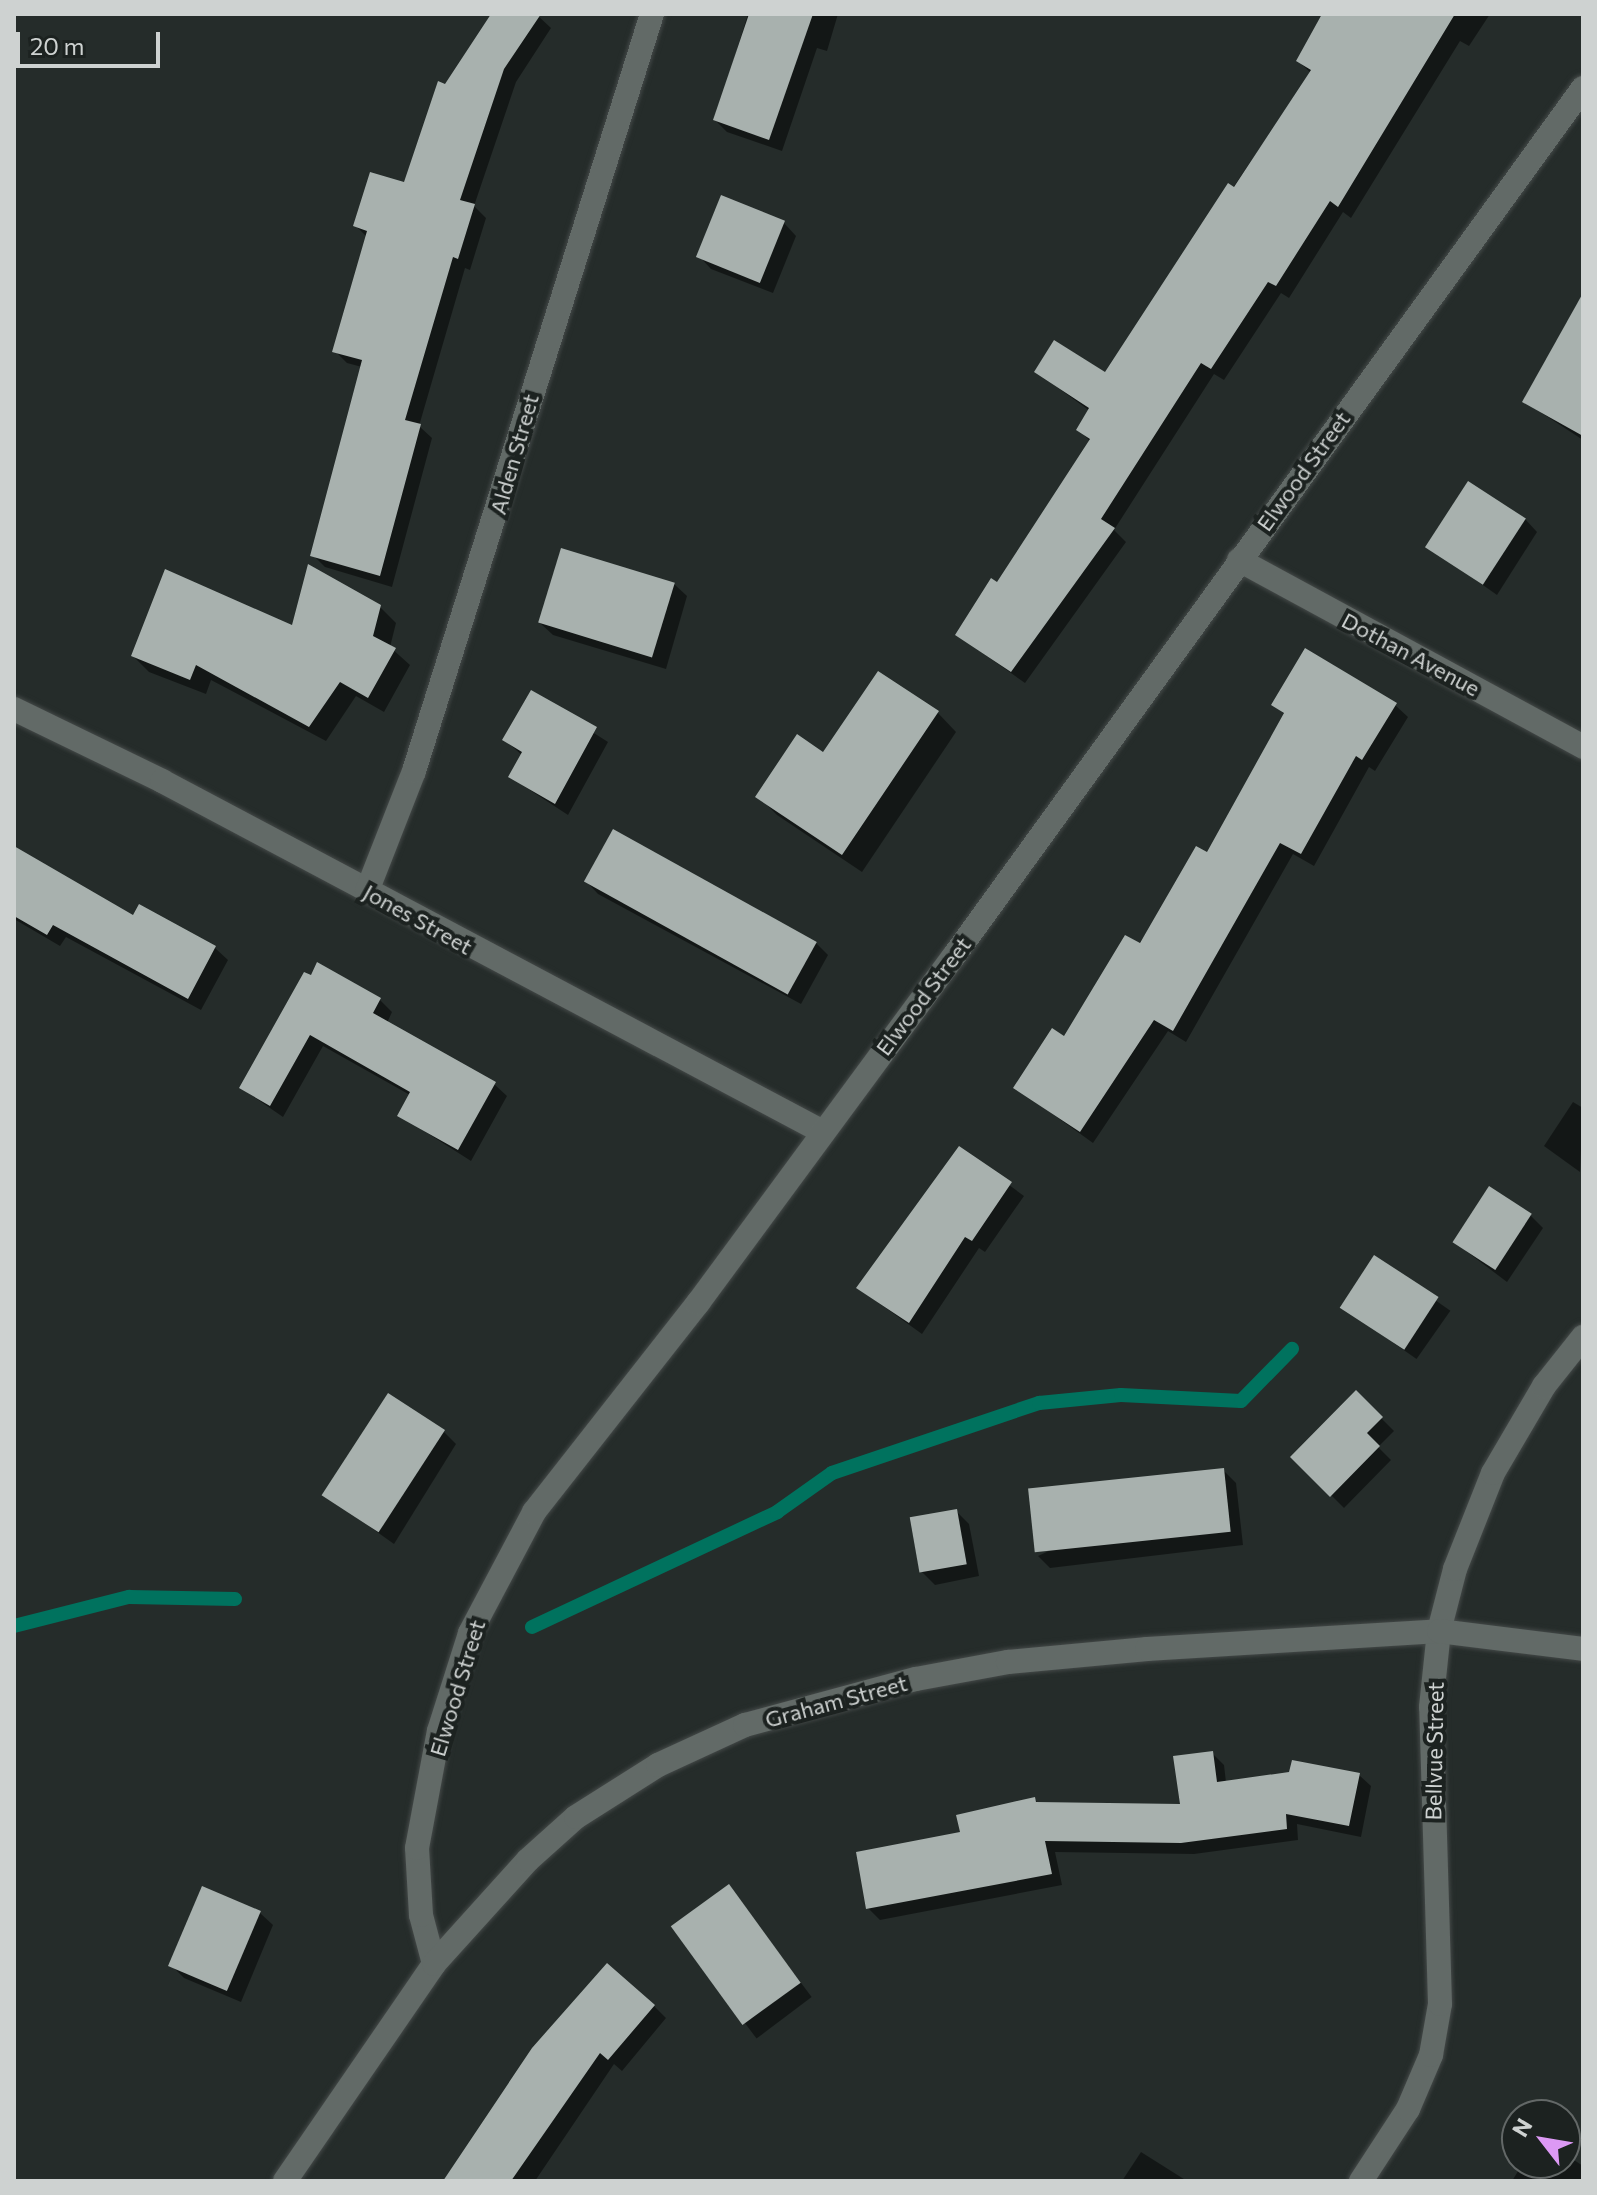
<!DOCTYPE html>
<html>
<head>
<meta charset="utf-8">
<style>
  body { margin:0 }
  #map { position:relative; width:1597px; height:2195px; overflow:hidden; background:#252c2a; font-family:Commissioner,sans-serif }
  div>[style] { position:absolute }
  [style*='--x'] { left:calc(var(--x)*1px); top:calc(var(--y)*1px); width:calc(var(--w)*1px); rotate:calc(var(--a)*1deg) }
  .shadow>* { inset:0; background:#0007; transform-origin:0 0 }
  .stream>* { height:14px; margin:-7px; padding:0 7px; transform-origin:7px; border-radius:7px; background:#00725e }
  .building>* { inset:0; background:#a8b1ae; transform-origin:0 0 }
  .roads { filter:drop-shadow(0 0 2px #444948) drop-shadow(0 0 2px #444948) }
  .minor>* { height:24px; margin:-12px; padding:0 12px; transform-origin:12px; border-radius:12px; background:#626a67 }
  .tertiary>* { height:24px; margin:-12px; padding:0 12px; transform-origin:12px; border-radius:12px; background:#626a67 }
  span { translate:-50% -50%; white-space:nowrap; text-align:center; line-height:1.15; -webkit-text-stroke:8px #1c2220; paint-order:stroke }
  .street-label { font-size:22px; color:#ced2d1 }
  .frame { position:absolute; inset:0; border:16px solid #ced2d1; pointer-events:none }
  .north { position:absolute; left:1501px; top:2099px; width:80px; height:80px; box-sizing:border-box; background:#1c2220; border:2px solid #636867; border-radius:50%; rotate:301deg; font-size:22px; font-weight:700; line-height:32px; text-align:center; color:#ced2d1 }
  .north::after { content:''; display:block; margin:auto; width:28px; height:36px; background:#dc99f4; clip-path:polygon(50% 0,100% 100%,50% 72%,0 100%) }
  .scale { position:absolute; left:16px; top:32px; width:144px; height:36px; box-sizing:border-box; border:4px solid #ced2d1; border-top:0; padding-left:10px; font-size:24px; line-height:28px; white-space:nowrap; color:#ced2d1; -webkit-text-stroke:6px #1c2220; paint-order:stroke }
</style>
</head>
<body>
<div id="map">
  <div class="shadow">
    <div style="clip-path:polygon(493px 14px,536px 14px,551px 28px,516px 82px,474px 206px,486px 218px,470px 270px,465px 268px,419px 426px,432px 438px,392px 587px,325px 567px,313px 555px,362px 367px,347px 363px,335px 351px,367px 237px,356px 226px,405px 185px,445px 86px)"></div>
    <div style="clip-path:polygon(748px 14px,838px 14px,827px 51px,817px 48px,782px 151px,727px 132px,715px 120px)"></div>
    <div style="clip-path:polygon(1325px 14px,1490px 14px,1469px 46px,1460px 41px,1351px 218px,1343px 212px,1289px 298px,1281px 293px,1224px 380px,1214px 374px,1114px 530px,1126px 542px,1025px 683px,957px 635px,997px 585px,1091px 442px,1079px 430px,1090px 411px,1036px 372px,1106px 374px,1311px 73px,1298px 61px)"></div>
    <div style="clip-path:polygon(784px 223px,796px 236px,773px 293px,711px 269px,699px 256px)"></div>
    <div style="clip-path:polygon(1583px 328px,1583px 440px,1525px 402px)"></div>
    <div style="clip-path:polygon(1525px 519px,1537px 532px,1497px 595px,1429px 547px)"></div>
    <div style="clip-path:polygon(674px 584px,687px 596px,666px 669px,553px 635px,540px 623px)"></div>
    <div style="clip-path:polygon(380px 607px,396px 623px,390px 647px,410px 665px,384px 712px,356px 696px,326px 741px,211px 680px,206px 694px,149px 672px,133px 656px,293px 628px)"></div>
    <div style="clip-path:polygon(531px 693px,608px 742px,568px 815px,510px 777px,523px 756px,505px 740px)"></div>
    <div style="clip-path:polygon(1274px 704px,1395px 705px,1408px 717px,1375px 771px,1369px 767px,1314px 866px,1293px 854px,1186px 1042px,1168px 1031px,1093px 1143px,1015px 1087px,1065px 1039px,1207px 855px,1285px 715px)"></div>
    <div style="clip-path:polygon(938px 713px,956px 732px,862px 872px,777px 815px,758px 796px,824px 755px)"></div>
    <div style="clip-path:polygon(14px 848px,134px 918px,215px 948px,228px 960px,201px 1010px,66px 937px,60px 946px,14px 919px)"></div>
    <div style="clip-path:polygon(586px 881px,816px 943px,828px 955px,801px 1004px,598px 894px)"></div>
    <div style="clip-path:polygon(305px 974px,380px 1000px,392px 1012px,387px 1023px,494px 1084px,507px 1096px,471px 1161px,399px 1115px,410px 1095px,323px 1046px,283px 1117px,241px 1088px)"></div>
    <div style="clip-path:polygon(1573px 1102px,1583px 1108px,1580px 1172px,1544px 1146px)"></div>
    <div style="clip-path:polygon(960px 1149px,1024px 1196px,985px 1252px,979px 1248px,922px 1334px,858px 1288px)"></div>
    <div style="clip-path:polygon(1530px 1215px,1543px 1228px,1507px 1282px,1454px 1242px)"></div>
    <div style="left:1375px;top:1258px;width:92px;height:59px;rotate:35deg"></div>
    <div style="clip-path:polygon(1356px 1393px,1394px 1431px,1378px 1447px,1391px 1460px,1344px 1508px,1293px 1457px)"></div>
    <div style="clip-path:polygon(444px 1432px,456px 1444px,394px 1544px,325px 1495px)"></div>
    <div style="clip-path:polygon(1223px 1470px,1236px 1483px,1243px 1545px,1050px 1568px,1038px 1556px)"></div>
    <div style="clip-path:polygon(957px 1512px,969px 1524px,979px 1576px,935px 1585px,922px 1572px)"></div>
    <div style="clip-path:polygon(1212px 1753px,1224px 1765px,1226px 1782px,1359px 1775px,1371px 1786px,1361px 1837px,1297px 1824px,1298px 1840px,1194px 1854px,1055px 1852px,1062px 1885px,880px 1920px,868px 1908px,962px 1833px,1034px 1799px,1039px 1804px,1182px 1806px)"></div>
    <div style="left:728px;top:1886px;width:139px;height:69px;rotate:53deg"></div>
    <div style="clip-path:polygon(260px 1913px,273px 1925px,241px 2002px,184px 1978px,171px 1965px)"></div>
    <div style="clip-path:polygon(654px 2006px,666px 2018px,622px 2071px,614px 2064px,535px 2181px,447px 2181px)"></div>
    <div style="clip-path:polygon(1141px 2152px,1187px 2181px,1122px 2181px)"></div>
    <div style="clip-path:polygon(1565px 2154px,1583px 2166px,1583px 2181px,1512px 2181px,1523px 2163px,1565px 2163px)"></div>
  </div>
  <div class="stream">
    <div style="--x:14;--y:1626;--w:119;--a:-14.2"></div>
    <div style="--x:129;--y:1597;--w:106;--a:1.1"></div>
    <div style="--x:532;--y:1627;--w:271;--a:-25.1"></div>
    <div style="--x:777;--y:1512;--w:67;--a:-35.3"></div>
    <div style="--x:832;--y:1473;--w:219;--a:-18.7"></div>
    <div style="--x:1039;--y:1403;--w:82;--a:-5.6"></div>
    <div style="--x:1121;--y:1395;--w:120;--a:2.9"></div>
    <div style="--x:1241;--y:1401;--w:73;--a:-45.6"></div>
  </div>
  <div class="building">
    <div style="clip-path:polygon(491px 14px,541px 14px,504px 69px,460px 200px,475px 204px,458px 259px,453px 257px,405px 420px,421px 424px,380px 576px,310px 556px,362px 360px,332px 352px,367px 231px,353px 226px,370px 172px,404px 182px,438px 81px,445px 84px)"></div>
    <div style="clip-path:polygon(749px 14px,813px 14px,769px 140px,713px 120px)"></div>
    <div style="clip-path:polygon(1322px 14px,1455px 14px,1338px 207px,1330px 201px,1276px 286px,1268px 282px,1211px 369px,1201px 363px,1101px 519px,1115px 528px,1011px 672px,955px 635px,991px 578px,997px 582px,1090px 439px,1076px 430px,1089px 408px,1034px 372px,1054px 340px,1105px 372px,1228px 183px,1234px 187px,1311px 70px,1296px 61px)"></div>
    <div style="left:721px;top:195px;width:69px;height:67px;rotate:22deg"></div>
    <div style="clip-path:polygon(1583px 293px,1583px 436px,1522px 402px)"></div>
    <div style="left:1468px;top:481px;width:69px;height:79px;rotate:33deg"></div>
    <div style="left:561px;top:548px;width:119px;height:78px;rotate:17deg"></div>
    <div style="clip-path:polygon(308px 564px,381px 605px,373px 636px,396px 648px,368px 698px,340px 682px,309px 727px,196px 665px,190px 680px,131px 656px,165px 569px,292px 625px)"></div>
    <div style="clip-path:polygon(1305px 648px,1397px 703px,1362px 760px,1356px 756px,1301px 854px,1280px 843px,1173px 1031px,1154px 1020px,1080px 1132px,1013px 1088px,1052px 1028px,1064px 1036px,1125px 935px,1140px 943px,1196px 846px,1207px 852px,1284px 713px,1271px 705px)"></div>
    <div style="clip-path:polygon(878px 671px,939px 711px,842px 855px,755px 797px,797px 734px,823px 752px)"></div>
    <div style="clip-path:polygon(531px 690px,597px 727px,555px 804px,508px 777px,522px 752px,502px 740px)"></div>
    <div style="left:613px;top:829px;width:233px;height:60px;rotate:29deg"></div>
    <div style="clip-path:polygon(14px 846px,133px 915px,139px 904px,216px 946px,188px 999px,53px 925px,47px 935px,14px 916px)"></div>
    <div style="clip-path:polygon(317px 962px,381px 998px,373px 1013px,496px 1082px,458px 1150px,397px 1116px,410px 1092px,310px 1035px,270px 1106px,239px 1088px,304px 972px,311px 975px)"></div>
    <div style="clip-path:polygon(959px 1146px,1012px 1182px,972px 1241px,965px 1237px,909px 1323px,856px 1288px)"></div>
    <div style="left:1489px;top:1186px;width:51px;height:67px;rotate:33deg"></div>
    <div style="left:1374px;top:1255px;width:77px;height:63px;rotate:33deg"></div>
    <div style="clip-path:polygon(1356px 1390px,1383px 1417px,1367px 1433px,1380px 1446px,1330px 1497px,1290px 1457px)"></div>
    <div style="left:388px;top:1393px;width:68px;height:122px;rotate:33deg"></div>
    <div style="left:1224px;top:1468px;width:64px;height:197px;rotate:84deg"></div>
    <div style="left:957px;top:1509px;width:56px;height:48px;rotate:80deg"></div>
    <div style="clip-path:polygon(1213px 1751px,1217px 1782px,1289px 1772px,1292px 1760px,1360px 1773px,1349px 1826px,1286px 1814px,1287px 1829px,1181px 1843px,1045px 1841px,1052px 1874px,866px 1909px,856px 1852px,960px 1832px,956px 1815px,1035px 1797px,1036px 1802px,1180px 1804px,1173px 1756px)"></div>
    <div style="left:729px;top:1884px;width:122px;height:72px;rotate:54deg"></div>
    <div style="left:202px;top:1886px;width:64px;height:87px;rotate:23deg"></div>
    <div style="clip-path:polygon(607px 1963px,655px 2005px,608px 2060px,600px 2053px,511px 2181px,443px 2181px,532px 2048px)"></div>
  </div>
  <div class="roads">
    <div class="minor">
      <div style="--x:1239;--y:560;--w:392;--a:28.5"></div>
      <div style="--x:14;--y:709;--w:165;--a:25.9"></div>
      <div style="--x:162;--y:781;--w:746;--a:27.97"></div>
      <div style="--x:367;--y:891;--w:129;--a:-68.6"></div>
      <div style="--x:414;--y:771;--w:794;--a:-72.55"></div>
      <div style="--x:434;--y:1964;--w:51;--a:-104.9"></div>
      <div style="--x:421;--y:1915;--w:67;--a:-93.4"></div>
      <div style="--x:417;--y:1848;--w:119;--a:-79.4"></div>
      <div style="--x:439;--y:1731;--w:103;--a:-72.4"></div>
      <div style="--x:470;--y:1633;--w:137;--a:-62.1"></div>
      <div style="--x:534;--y:1512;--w:266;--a:-51.9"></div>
      <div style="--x:698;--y:1303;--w:431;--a:-53.6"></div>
      <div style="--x:954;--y:956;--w:1072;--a:-54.07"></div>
      <div style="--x:1361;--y:2181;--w:86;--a:-56.9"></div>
      <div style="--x:1408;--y:2109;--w:59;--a:-66.9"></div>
      <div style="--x:1431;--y:2055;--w:52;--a:-80"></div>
      <div style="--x:1440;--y:2004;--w:297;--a:-91.7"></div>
      <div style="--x:1431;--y:1707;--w:76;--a:-84"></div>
      <div style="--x:1439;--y:1631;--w:64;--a:-75.5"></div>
      <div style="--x:1455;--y:1569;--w:103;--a:-68.4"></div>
      <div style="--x:1493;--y:1473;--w:101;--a:-59.6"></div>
      <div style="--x:1544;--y:1386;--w:63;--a:-51.5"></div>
    </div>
    <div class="tertiary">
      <div style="--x:285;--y:2181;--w:263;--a:-55.5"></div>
      <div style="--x:434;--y:1964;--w:140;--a:-47.9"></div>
      <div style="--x:528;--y:1860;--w:64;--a:-41.9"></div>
      <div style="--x:576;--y:1817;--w:97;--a:-32.4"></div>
      <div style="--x:658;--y:1765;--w:96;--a:-24.7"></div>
      <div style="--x:745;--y:1725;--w:177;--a:-15.1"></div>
      <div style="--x:916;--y:1679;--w:94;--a:-10.5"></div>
      <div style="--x:1008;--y:1662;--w:140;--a:-5.3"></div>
      <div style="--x:1147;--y:1649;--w:293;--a:-3.5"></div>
      <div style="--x:1439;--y:1631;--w:145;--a:7.1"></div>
    </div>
  </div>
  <div class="street-label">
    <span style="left:514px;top:454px;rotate:-74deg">Alden Street</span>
    <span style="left:1303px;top:471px;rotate:-54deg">Elwood Street</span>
    <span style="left:1411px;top:654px;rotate:28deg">Dothan Avenue</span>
    <span style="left:418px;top:919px;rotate:29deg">Jones Street</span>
    <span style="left:923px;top:996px;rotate:-53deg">Elwood Street</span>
    <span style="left:457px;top:1688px;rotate:-73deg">Elwood Street</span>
    <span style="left:836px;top:1701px;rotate:-15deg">Graham Street</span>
    <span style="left:1434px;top:1751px;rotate:-89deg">Bellvue Street</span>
  </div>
  <div class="frame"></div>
  <div class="north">N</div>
  <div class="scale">20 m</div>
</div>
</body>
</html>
